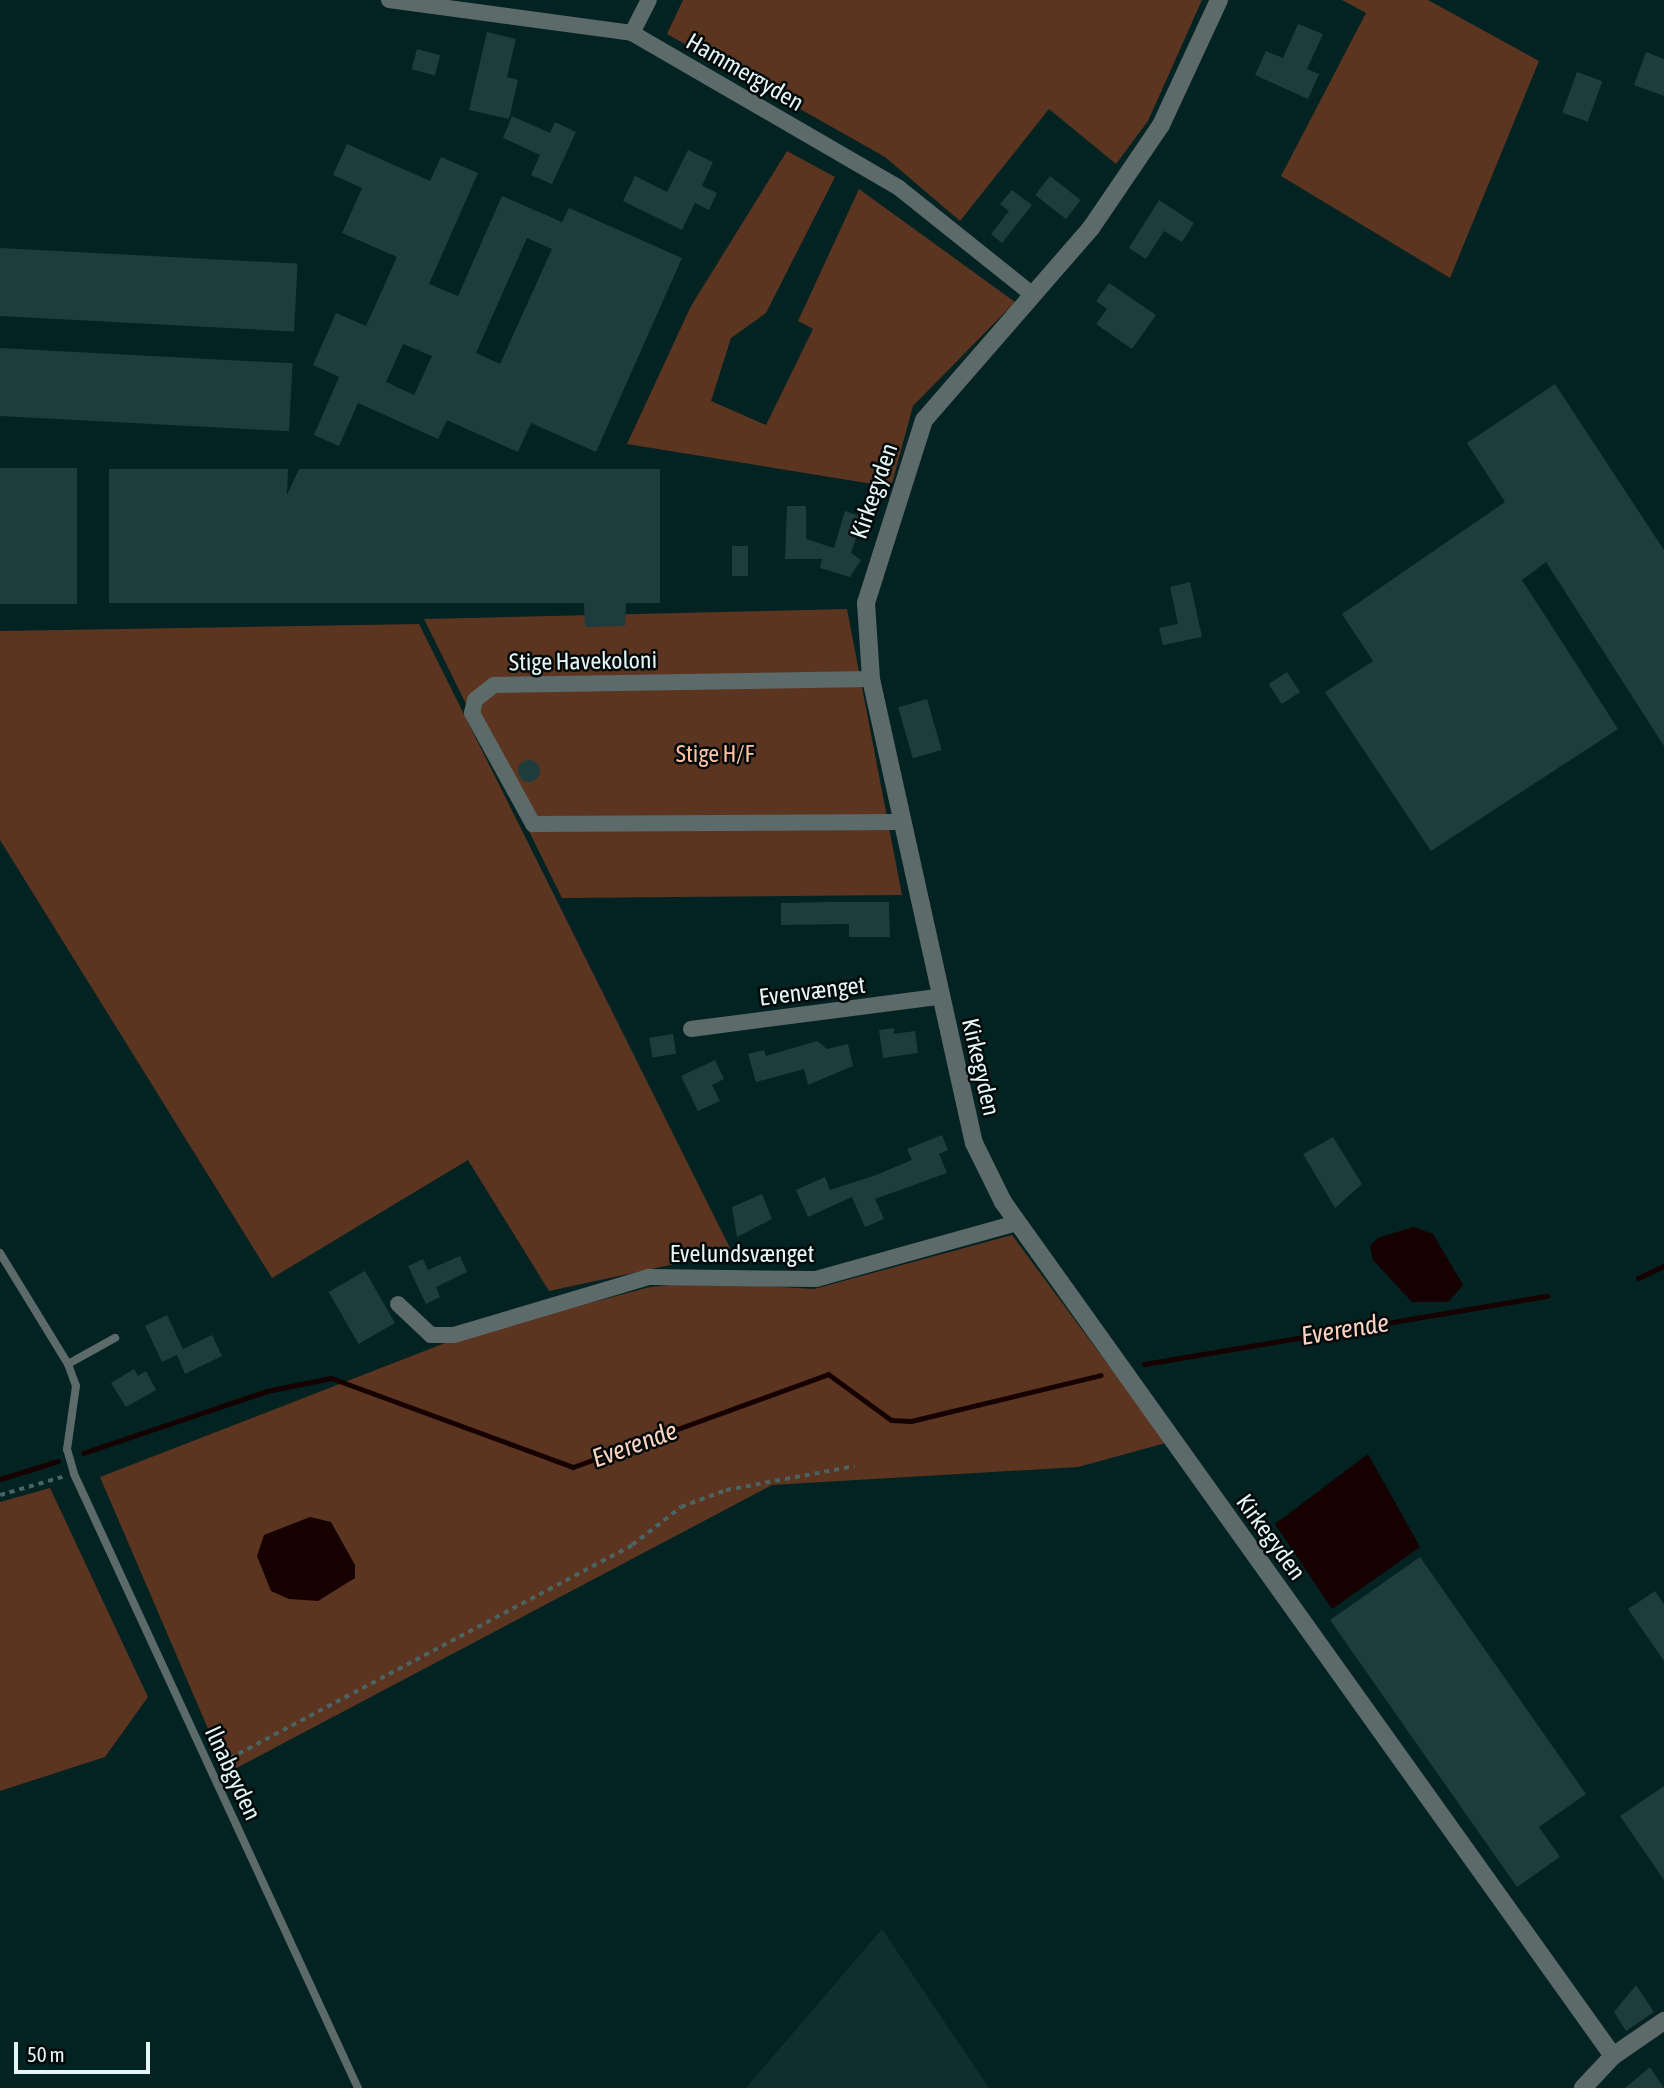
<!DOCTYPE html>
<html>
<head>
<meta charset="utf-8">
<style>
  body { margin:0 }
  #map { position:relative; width:1664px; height:2088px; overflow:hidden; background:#032222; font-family:"Asap Condensed",sans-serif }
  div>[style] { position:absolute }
  .built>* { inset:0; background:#0f2f2f }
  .green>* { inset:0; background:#5c3521 }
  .water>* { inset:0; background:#170000 }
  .stream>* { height:5px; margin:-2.5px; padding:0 2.5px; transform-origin:2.5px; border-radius:2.5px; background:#170000 }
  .building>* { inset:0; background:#1e3c3c; transform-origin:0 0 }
  .round { border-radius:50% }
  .path>* { height:3.5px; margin-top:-1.75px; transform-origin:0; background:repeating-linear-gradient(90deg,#4a6464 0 5px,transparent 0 10px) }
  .service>* { height:8px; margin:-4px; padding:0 4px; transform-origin:4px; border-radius:4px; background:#5d6a6a }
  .minor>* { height:16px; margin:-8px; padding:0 8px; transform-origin:8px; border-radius:8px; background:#5d6a6a }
  .tertiary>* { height:18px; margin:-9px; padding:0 9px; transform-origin:9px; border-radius:9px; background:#5d6a6a }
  span { translate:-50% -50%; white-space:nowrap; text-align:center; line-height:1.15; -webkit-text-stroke:5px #010909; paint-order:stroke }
  .street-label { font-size:24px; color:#e5f6f6 }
  .park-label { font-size:24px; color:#fec1a2 }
  .water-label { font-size:26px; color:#fdd3bf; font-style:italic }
  .scale { position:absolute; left:14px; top:2042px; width:136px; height:32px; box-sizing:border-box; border:4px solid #e5f6f6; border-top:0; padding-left:9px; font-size:21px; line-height:24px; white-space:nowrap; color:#e5f6f6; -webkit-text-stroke:5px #010909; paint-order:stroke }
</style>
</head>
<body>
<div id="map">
  <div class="built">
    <i style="clip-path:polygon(882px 1929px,989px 2088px,746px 2088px)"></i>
  </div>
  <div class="green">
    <i style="clip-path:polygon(683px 0,1202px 0,1148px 121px,1116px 164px,1049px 109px,960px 221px,885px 157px,667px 34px)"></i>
    <i style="clip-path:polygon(1342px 0,1428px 0,1539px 61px,1450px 278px,1281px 176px,1366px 13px)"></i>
    <i style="clip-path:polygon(787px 151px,835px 177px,766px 313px,731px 338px,711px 401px,766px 425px,813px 329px,798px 321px,859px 189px,1015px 302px,913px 406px,891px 487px,627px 444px,691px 306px)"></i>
    <i style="clip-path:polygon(847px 609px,902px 895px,562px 898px,424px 619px)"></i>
    <i style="clip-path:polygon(419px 624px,738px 1264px,698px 1259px,549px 1291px,468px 1160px,272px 1278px,0 840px,0 631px)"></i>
    <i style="clip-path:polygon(1012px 1235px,1166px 1443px,1078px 1467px,772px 1485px,227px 1773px,100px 1477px,445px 1343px,567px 1309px,650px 1287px,704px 1282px,814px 1289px)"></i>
    <i style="clip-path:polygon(50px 1488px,148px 1697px,105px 1757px,0 1791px,0 1502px)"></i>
  </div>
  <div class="water">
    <i style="clip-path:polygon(1413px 1227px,1433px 1234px,1463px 1285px,1448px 1302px,1412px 1302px,1373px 1260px,1370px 1246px,1378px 1238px)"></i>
    <i style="clip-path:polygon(1368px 1454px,1420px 1547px,1332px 1609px,1275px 1524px)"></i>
    <i style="clip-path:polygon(310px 1517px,331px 1522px,355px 1565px,355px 1578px,318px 1601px,289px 1599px,271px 1591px,257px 1556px,264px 1535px)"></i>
  </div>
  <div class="stream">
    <i style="left:1638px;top:1278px;width:29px;rotate:-25deg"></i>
    <i style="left:1144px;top:1364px;width:409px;rotate:-9.6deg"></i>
    <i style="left:83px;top:1453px;width:194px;rotate:-18.6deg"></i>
    <i style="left:267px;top:1391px;width:65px;rotate:-11.5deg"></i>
    <i style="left:331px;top:1378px;width:258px;rotate:20.2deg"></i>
    <i style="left:573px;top:1467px;width:271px;rotate:-20deg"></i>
    <i style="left:828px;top:1374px;width:78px;rotate:36.1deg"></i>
    <i style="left:891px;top:1420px;width:20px;rotate:3deg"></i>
    <i style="left:911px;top:1421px;width:195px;rotate:-13.6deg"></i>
    <i style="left:0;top:1479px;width:61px;rotate:-17.2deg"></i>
  </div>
  <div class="building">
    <i style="clip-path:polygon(1298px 24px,1323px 34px,1307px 69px,1319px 74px,1308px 99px,1255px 75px,1266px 51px,1283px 58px)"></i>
    <i style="clip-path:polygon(487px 32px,516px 39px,507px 77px,518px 80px,509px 119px,469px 110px)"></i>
    <i style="left:417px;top:49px;width:24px;height:21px;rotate:15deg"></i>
    <i style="clip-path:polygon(1646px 52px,1664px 59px,1664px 96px,1634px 85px)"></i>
    <i style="left:1577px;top:72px;width:27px;height:43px;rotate:20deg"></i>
    <i style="clip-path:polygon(512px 116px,550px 133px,555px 122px,576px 132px,552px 184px,531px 175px,540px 155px,503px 138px)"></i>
    <i style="clip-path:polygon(evenodd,347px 144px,430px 181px,441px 157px,478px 173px,429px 284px,458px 296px,502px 196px,562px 222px,569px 208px,682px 258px,596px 452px,531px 423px,518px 452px,447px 420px,438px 439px,358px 403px,339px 446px,314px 435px,339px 377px,313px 365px,336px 313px,366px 326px,397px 257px,342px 233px,362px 188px,333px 175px,347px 144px,527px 238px,552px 249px,500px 364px,476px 353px,527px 238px,347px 144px,403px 344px,432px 356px,414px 395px,386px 382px,403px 344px)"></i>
    <i style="clip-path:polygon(688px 150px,713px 162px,702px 186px,717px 193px,709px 210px,695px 203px,682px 230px,623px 201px,635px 176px,667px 192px)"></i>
    <i style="left:1050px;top:176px;width:39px;height:24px;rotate:38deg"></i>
    <i style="clip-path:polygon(1012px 190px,1032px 205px,1002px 243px,991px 234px,1009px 211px,1000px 204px)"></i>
    <i style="clip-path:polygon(1159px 200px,1194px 223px,1182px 242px,1164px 231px,1146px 259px,1129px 248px)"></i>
    <i style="left:0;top:248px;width:298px;height:68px;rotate:3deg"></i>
    <i style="clip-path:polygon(1109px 283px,1156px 315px,1132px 349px,1096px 324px,1107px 309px,1096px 301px)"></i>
    <i style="left:0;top:348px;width:293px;height:68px;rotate:3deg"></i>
    <i style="clip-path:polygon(1555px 384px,1664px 550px,1664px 746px,1546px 562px,1522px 580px,1618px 729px,1431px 851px,1325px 692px,1373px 661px,1342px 614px,1505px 502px,1467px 443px)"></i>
    <i style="left:0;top:468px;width:77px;height:136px"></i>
    <i style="clip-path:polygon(109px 469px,288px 469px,287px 495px,299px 469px,660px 469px,660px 603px,626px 603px,625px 626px,585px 627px,584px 603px,109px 603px)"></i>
    <i style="clip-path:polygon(787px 506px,806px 506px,806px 539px,834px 548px,845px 511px,863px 517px,851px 553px,861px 560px,850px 577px,820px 568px,822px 559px,785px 559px)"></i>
    <i style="left:732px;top:546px;width:16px;height:30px"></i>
    <i style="clip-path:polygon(1190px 582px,1202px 637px,1163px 645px,1159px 628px,1178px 624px,1170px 587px)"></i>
    <i style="left:1287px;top:672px;width:24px;height:22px;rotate:57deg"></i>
    <i style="left:927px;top:699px;width:53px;height:30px;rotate:74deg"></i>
    <i class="round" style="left:518px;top:760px;width:22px;height:22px"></i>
    <i style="clip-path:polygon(829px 902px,889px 902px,890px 937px,849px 937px,849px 924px,781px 925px,781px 903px)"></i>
    <i style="clip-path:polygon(894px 1028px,894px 1034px,915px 1031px,918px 1053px,883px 1058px,879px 1030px)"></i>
    <i style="left:673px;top:1034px;width:20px;height:24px;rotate:81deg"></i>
    <i style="clip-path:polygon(817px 1041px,827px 1049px,848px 1044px,853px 1066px,808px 1085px,804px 1069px,756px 1082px,748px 1054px,764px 1050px,766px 1056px)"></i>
    <i style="clip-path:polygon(715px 1060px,724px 1079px,712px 1085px,720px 1101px,698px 1111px,681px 1076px)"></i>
    <i style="clip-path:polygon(942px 1135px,948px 1150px,939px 1154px,947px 1173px,875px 1199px,884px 1219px,865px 1227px,852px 1197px,808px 1217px,796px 1190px,825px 1177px,830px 1190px,876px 1175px,912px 1160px,907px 1149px)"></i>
    <i style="clip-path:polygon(1333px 1137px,1362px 1184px,1335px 1208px,1303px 1154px)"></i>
    <i style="clip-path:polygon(762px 1194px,772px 1219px,737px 1237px,732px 1207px)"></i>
    <i style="clip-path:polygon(460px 1256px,467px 1272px,436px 1287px,440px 1297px,426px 1304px,408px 1266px,423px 1259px,428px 1270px)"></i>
    <i style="left:365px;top:1271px;width:60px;height:42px;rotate:60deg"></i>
    <i style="clip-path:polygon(167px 1315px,183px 1349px,212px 1335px,222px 1356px,185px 1374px,177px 1355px,162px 1362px,145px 1326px)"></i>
    <i style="clip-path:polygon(134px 1369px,138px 1376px,146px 1371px,156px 1390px,126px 1407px,111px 1383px)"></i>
    <i style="clip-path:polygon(1420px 1557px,1586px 1794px,1539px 1827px,1560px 1857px,1517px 1887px,1330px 1620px)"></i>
    <i style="clip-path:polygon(1655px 1591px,1664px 1604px,1664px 1661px,1628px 1609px)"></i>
    <i style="clip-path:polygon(1664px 1786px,1664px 1880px,1620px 1816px)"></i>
    <i style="clip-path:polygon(1636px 1985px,1654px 2012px,1626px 2031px,1614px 2012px)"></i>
    <i style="clip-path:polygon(1650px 2067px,1664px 2088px,1625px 2088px)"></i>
  </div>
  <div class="path">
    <i style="left:0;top:1495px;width:65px;rotate:-16.2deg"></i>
    <i style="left:221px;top:1763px;width:465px;rotate:-27.9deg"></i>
    <i style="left:632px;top:1545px;width:62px;rotate:-37.8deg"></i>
    <i style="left:681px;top:1507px;width:48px;rotate:-20.7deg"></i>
    <i style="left:726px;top:1490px;width:131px;rotate:-10.5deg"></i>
  </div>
  <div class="service">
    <i style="left:0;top:1253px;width:130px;rotate:58.5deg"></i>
    <i style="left:68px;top:1364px;width:23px;rotate:70deg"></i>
    <i style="left:76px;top:1386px;width:64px;rotate:98.1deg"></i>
    <i style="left:67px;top:1449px;width:26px;rotate:74deg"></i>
    <i style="left:74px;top:1474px;width:676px;rotate:65.18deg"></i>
    <i style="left:68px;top:1364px;width:54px;rotate:-29deg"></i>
  </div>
  <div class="minor">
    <i style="left:389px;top:0;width:245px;rotate:7.7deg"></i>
    <i style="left:632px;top:33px;width:309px;rotate:30.1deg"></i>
    <i style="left:899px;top:188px;width:171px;rotate:38.6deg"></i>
    <i style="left:632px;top:33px;width:37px;rotate:-63deg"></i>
    <i style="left:871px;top:679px;width:377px;rotate:179.1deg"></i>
    <i style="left:494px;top:685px;width:24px;rotate:142deg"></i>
    <i style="left:475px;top:700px;width:13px;rotate:103deg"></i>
    <i style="left:472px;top:713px;width:127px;rotate:61.2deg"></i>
    <i style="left:533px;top:824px;width:369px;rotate:-0.3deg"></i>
    <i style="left:691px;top:1029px;width:250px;rotate:-7.4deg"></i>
    <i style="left:398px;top:1304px;width:45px;rotate:43.2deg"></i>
    <i style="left:431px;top:1335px;width:23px"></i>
    <i style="left:454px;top:1335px;width:203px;rotate:-16.6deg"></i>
    <i style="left:649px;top:1277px;width:167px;rotate:0.7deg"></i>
    <i style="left:816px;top:1279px;width:208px;rotate:-15.6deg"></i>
  </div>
  <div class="tertiary">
    <i style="left:1219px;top:0;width:138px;rotate:114.9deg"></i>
    <i style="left:1161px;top:125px;width:125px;rotate:124.2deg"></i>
    <i style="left:1091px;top:228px;width:254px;rotate:131deg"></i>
    <i style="left:924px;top:420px;width:192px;rotate:107.6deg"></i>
    <i style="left:866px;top:603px;width:76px;rotate:86.2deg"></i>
    <i style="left:871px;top:679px;width:475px;rotate:77.5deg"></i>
    <i style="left:974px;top:1143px;width:66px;rotate:63.8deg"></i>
    <i style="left:1003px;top:1202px;width:1049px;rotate:54.46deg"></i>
    <i style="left:1583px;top:2088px;width:44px;rotate:-46.8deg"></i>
    <i style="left:1613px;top:2056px;width:62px;rotate:-34.5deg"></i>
  </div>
  <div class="street-label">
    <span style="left:745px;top:72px;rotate:30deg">Hammergyden</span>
    <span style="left:874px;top:491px;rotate:-71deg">Kirkegyden</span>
    <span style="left:583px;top:661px;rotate:-1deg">Stige Havekoloni</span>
    <span style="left:812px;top:991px;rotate:-7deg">Evenvænget</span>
    <span style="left:981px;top:1067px;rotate:77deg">Kirkegyden</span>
    <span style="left:742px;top:1254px">Evelundsvænget</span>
    <span style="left:1271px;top:1537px;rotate:54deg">Kirkegyden</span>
    <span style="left:233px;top:1773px;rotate:65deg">Ilnabgyden</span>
  </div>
  <div class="park-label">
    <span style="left:715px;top:754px">Stige H/F</span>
  </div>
  <div class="water-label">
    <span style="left:1345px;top:1330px;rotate:-9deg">Everende</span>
    <span style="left:635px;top:1445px;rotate:-20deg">Everende</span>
  </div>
  <div class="scale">50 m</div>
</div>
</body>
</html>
